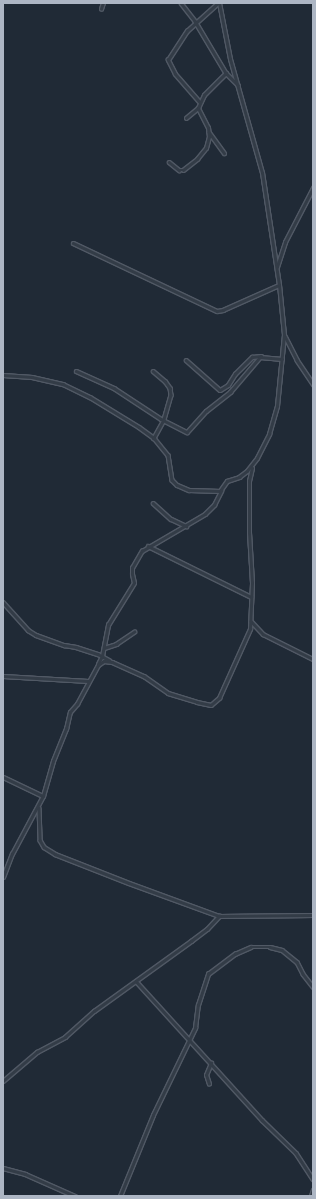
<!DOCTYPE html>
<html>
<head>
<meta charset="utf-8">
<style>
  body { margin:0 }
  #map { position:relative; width:316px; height:1199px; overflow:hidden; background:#202a36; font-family:"Fira Sans",sans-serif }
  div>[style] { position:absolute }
  .roads { filter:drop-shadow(1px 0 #515965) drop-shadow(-1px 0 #515965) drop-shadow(0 1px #515965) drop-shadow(0 -1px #515965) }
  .minor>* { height:2.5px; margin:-1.25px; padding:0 1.25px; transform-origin:1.25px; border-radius:1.25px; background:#333c47 }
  span { translate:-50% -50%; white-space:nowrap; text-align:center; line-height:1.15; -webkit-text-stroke:3px #19212b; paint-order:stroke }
  .frame { position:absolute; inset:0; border:4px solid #adb6c4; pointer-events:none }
</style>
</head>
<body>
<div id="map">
  <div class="roads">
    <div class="minor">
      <i style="left:181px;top:3px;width:23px;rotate:52deg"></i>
      <i style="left:195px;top:21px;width:61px;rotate:59.2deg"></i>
      <i style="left:226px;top:73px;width:17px;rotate:45deg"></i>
      <i style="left:101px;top:9px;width:6px;rotate:-72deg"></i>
      <i style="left:200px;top:103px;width:38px;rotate:-131deg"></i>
      <i style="left:175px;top:74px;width:16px;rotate:-117deg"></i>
      <i style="left:168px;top:60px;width:35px;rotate:-57deg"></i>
      <i style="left:187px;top:31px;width:42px;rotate:-42.1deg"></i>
      <i style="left:186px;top:118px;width:16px;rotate:-40deg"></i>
      <i style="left:209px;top:132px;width:26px;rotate:54deg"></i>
      <i style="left:169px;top:162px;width:13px;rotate:39deg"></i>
      <i style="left:179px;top:170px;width:4px"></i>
      <i style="left:183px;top:170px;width:18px;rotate:-38deg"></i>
      <i style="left:197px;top:159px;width:14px;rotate:-51deg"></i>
      <i style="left:206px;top:148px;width:11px;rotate:-75deg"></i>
      <i style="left:209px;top:137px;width:9px;rotate:-96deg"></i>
      <i style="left:208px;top:128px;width:22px;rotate:-117deg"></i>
      <i style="left:198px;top:108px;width:14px;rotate:-65deg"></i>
      <i style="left:204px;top:95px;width:31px;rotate:-45deg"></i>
      <i style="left:73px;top:243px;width:159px;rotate:25.3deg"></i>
      <i style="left:217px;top:311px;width:6px;rotate:-9deg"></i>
      <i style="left:223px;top:310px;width:61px;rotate:-24.1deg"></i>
      <i style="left:277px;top:267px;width:26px;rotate:-72deg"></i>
      <i style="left:285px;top:242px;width:61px;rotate:-62.6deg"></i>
      <i style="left:285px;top:336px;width:27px;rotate:63deg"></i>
      <i style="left:297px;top:360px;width:29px;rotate:56deg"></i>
      <i style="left:186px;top:360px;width:45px;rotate:41.4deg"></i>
      <i style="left:220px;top:390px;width:9px;rotate:-32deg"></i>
      <i style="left:228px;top:385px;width:13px;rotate:-58deg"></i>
      <i style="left:235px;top:374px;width:24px;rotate:-45deg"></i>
      <i style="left:252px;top:357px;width:9px;rotate:-6deg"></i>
      <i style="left:76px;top:371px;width:42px;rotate:24.1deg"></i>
      <i style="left:114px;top:388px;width:56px;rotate:33.4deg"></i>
      <i style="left:161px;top:419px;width:29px;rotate:27deg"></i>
      <i style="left:187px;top:432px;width:28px;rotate:-48deg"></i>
      <i style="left:206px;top:411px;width:31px;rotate:-38deg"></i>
      <i style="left:230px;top:392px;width:46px;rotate:-49.4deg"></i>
      <i style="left:260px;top:357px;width:22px;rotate:5deg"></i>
      <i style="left:153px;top:371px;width:16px;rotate:40deg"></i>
      <i style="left:165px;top:381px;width:9px;rotate:54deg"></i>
      <i style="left:170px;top:388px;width:7px;rotate:82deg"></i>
      <i style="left:171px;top:395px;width:26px;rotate:106deg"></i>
      <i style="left:164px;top:420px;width:21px;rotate:119deg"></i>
      <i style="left:3px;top:375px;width:29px;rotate:4deg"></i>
      <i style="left:32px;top:377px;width:32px;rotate:13deg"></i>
      <i style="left:63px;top:384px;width:30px;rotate:26deg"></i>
      <i style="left:90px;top:397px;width:57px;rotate:31.5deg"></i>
      <i style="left:139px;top:427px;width:19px;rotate:36deg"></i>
      <i style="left:154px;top:438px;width:22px;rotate:51deg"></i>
      <i style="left:168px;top:455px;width:25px;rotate:81deg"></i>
      <i style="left:172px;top:480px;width:7px;rotate:45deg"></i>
      <i style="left:177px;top:485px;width:13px;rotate:23deg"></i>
      <i style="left:189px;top:490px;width:31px;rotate:2deg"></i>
      <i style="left:220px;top:491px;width:12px;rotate:-55deg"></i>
      <i style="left:227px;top:481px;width:13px;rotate:-18deg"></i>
      <i style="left:239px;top:477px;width:10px;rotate:-37deg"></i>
      <i style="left:247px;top:471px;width:16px;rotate:-52deg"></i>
      <i style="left:257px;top:458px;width:27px;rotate:-63deg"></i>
      <i style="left:269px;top:434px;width:29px;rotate:-74deg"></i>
      <i style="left:277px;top:406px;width:71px;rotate:-84.4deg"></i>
      <i style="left:284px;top:335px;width:50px;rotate:-95.7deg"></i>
      <i style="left:279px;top:285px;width:113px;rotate:-98.6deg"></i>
      <i style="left:262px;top:173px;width:118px;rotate:-105.7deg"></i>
      <i style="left:230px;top:59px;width:57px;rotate:-101.1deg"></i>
      <i style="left:153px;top:503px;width:24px;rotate:42deg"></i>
      <i style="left:171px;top:519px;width:17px;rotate:25deg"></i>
      <i style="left:148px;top:546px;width:115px;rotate:26.3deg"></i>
      <i style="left:3px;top:602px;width:38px;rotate:48deg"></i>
      <i style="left:28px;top:630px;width:9px;rotate:32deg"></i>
      <i style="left:36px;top:635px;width:30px;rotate:20deg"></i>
      <i style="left:64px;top:645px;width:12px;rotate:9deg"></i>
      <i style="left:76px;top:647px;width:23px;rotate:18deg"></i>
      <i style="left:98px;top:654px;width:13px;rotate:29deg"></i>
      <i style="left:251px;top:621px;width:18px;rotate:47deg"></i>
      <i style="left:263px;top:634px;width:56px;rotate:26.6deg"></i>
      <i style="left:104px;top:648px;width:13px;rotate:-18deg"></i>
      <i style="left:116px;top:644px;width:22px;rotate:-34deg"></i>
      <i style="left:98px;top:664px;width:9px;rotate:-63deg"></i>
      <i style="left:102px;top:656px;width:32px;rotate:-79deg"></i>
      <i style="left:108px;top:625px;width:49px;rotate:-58.2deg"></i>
      <i style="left:134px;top:583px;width:9px;rotate:-103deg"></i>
      <i style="left:132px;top:574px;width:6px;rotate:-90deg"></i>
      <i style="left:132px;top:568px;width:20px;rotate:-60deg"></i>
      <i style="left:142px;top:551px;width:73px;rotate:-30.4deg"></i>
      <i style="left:205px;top:514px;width:13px;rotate:-45deg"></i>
      <i style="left:214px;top:505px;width:16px;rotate:-63deg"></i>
      <i style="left:3px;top:676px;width:85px;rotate:3.4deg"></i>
      <i style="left:3px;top:777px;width:44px;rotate:25.4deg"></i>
      <i style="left:39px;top:808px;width:32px;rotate:88deg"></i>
      <i style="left:40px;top:840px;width:8px;rotate:60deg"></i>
      <i style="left:44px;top:847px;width:13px;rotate:32deg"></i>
      <i style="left:55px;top:854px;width:79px;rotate:21.4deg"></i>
      <i style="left:129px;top:883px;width:96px;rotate:20.1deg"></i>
      <i style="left:219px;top:916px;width:94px;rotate:-0.6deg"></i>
      <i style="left:3px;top:877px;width:25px;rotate:-69deg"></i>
      <i style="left:12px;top:854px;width:66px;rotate:-61.9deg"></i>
      <i style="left:43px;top:796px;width:36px;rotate:-74deg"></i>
      <i style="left:53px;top:761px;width:35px;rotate:-68deg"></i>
      <i style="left:66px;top:729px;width:17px;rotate:-77deg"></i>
      <i style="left:70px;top:712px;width:11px;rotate:-49deg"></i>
      <i style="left:77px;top:704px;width:44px;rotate:-61.7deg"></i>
      <i style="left:98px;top:665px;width:7px;rotate:-34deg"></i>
      <i style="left:104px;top:661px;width:8px;rotate:7deg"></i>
      <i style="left:112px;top:662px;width:35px;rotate:24deg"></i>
      <i style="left:144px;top:676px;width:29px;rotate:35deg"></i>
      <i style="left:168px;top:693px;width:30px;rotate:17deg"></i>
      <i style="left:197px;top:702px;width:14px;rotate:12deg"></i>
      <i style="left:211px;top:705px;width:11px;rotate:-41deg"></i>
      <i style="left:219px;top:698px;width:76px;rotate:-65.8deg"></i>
      <i style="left:250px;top:629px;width:46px;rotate:-87.5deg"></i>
      <i style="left:252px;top:583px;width:50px;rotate:-93.4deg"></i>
      <i style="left:249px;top:533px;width:52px;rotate:-90deg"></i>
      <i style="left:249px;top:481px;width:13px;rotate:-77deg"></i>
      <i style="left:136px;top:981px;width:188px;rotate:47.8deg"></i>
      <i style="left:262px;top:1120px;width:47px;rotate:44.1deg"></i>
      <i style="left:296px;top:1153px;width:31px;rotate:57deg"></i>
      <i style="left:3px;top:1081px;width:45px;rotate:-40.5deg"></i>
      <i style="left:37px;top:1052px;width:32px;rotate:-28deg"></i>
      <i style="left:65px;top:1037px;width:39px;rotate:-42deg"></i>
      <i style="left:94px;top:1011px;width:120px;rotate:-35.8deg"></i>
      <i style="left:191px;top:941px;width:20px;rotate:-37deg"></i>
      <i style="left:207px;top:929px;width:18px;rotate:-47deg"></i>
      <i style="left:209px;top:1084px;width:9px;rotate:-108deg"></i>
      <i style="left:206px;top:1075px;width:13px;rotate:-67deg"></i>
      <i style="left:3px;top:1168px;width:23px;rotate:15deg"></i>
      <i style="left:25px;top:1174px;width:55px;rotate:23.7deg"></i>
      <i style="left:120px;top:1196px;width:87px;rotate:-67.8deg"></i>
      <i style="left:153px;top:1115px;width:97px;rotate:-64.2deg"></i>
      <i style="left:195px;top:1028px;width:23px;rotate:-83deg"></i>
      <i style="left:198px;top:1005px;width:33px;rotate:-72deg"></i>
      <i style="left:208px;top:974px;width:34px;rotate:-37deg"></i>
      <i style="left:235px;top:954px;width:17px;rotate:-24deg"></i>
      <i style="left:251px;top:947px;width:19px"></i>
      <i style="left:270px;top:947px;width:12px;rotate:14deg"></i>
      <i style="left:282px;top:950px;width:19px;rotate:39deg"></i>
      <i style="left:297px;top:962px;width:13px;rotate:63deg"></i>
      <i style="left:303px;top:974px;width:16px;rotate:52deg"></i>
      <i style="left:311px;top:1196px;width:6px;rotate:-72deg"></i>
    </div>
  </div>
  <div class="frame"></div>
</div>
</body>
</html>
